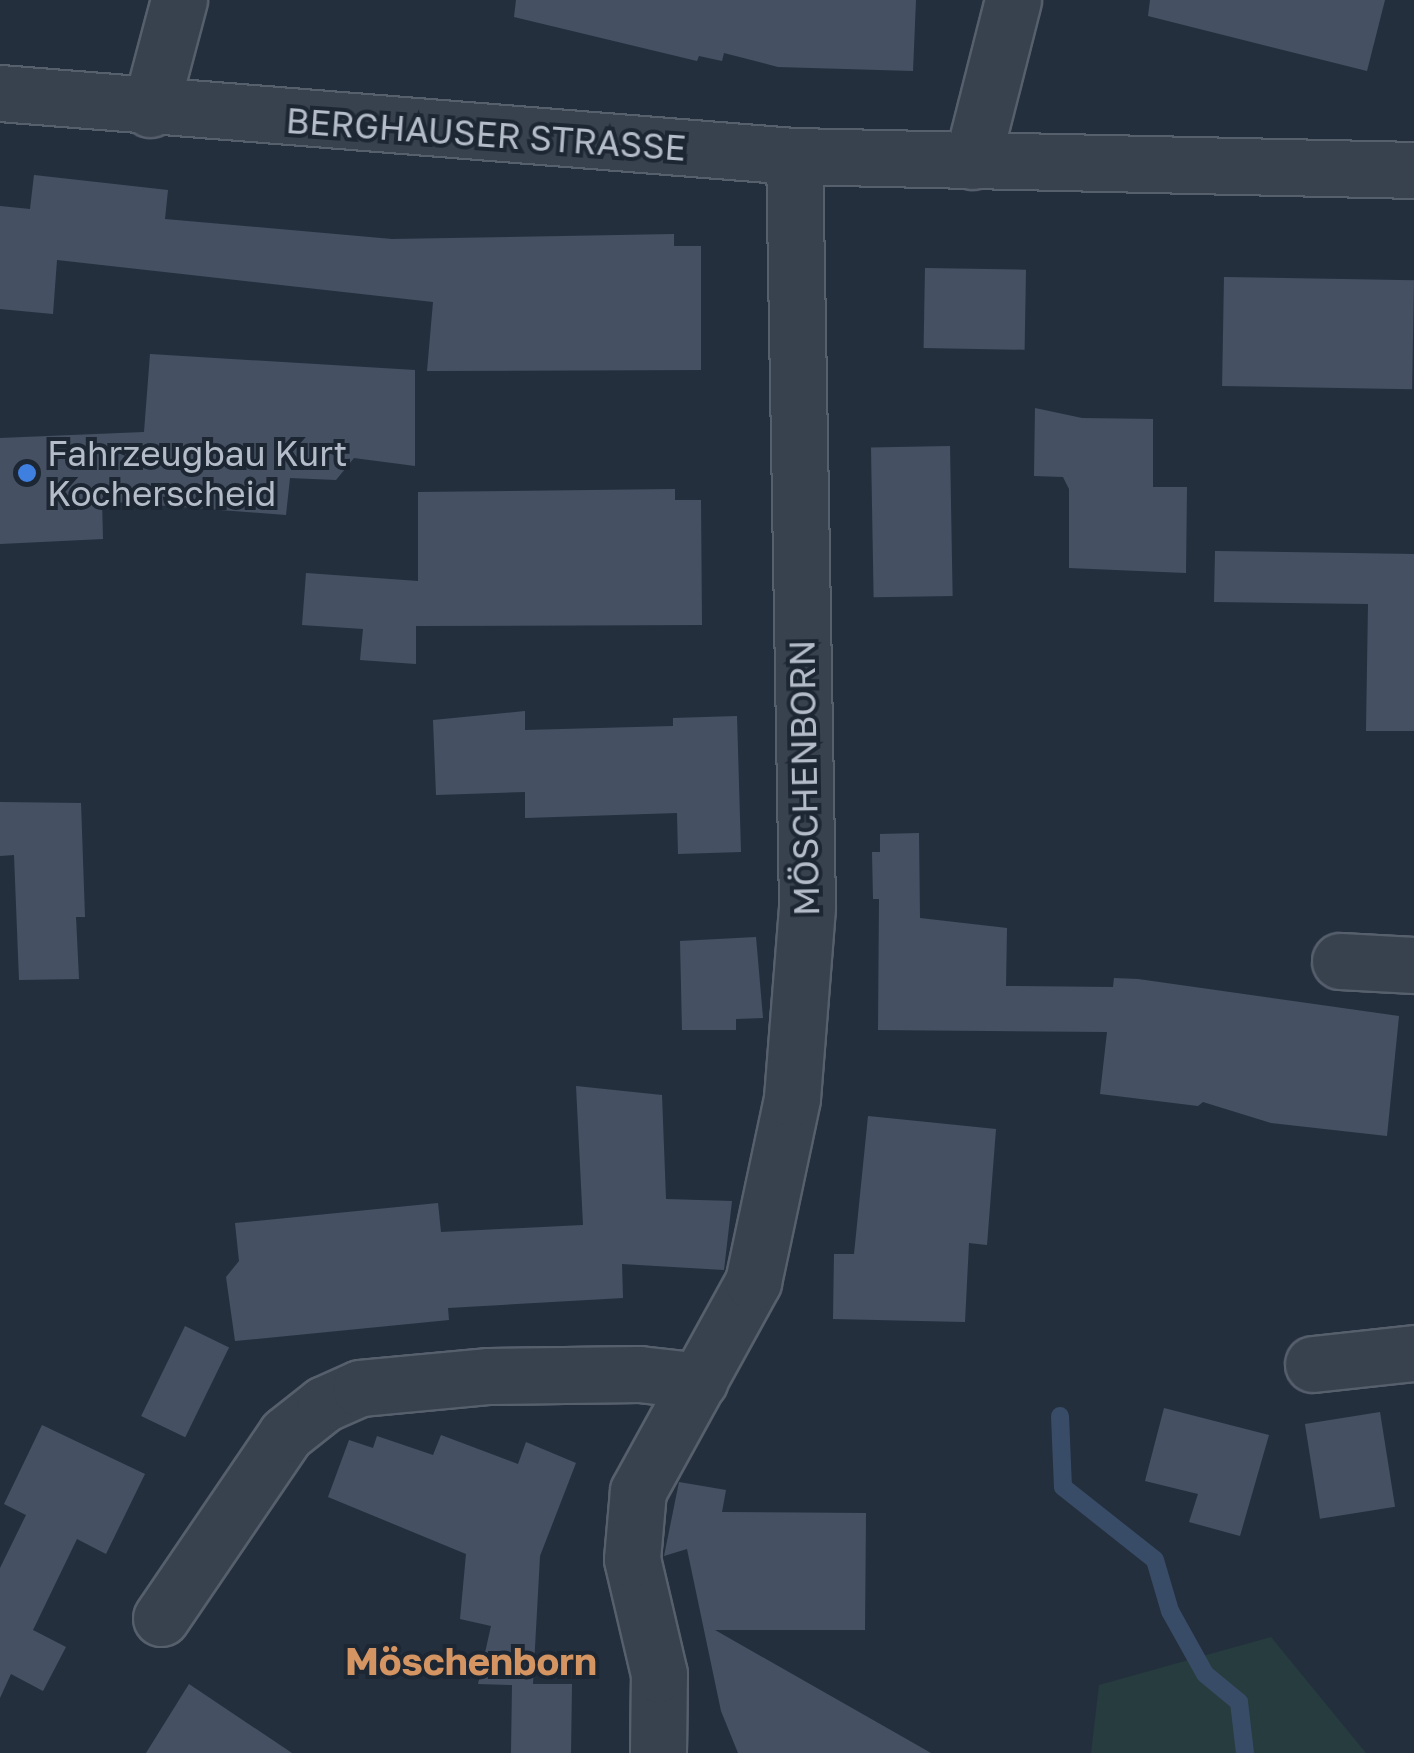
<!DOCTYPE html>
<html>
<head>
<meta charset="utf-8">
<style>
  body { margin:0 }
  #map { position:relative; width:1414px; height:1753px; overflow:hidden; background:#242f3e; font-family:"Golos Text",sans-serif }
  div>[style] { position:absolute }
  .green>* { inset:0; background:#263c3f }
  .stream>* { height:18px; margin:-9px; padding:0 9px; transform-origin:9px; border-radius:9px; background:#394c67 }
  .building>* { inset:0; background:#455162; transform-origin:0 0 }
  .roads { filter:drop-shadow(2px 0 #565f6c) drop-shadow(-2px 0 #565f6c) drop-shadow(0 2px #565f6c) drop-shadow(0 -2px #565f6c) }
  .minor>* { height:55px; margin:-27.5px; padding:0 27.5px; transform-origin:27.5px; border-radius:27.5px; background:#38414e }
  .dots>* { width:28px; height:28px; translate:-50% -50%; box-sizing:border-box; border:5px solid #1d2633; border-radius:50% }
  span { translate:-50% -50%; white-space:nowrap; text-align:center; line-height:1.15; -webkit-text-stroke:8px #1d2633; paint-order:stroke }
  .street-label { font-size:35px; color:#b4bcc9 }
  .poi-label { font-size:35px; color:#b4bcc9 }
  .left { translate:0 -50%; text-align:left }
  .neighbourhood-label { font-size:38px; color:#d59563; font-weight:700 }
</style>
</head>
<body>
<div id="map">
  <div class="green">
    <i style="clip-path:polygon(1271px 1637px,1366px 1753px,1091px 1753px,1099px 1685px)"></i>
  </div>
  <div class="stream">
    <i style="left:1060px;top:1416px;width:71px;rotate:87.6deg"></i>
    <i style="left:1063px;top:1487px;width:117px;rotate:38.4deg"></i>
    <i style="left:1155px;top:1560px;width:53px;rotate:73.6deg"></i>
    <i style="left:1170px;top:1611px;width:72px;rotate:60.9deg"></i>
    <i style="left:1205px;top:1674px;width:44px;rotate:39.5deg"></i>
    <i style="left:1239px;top:1702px;width:51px;rotate:83.3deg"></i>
  </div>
  <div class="building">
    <i style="clip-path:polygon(516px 0,916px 0,913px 71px,778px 67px,724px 53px,722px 61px,699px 56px,697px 61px,514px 17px)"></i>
    <i style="clip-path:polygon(1150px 0,1385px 0,1367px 71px,1148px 16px)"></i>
    <i style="clip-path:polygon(34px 175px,168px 190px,165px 219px,392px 239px,674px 234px,674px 246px,701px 246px,701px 370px,427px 371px,433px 302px,57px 260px,53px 314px,0 309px,0 206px,30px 209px)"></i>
    <i style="left:925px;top:268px;width:101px;height:80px;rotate:1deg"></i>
    <i style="left:1224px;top:277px;width:190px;height:109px;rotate:1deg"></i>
    <i style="clip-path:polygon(150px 354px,415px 370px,415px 466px,354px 458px,336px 480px,290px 478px,286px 515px,102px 501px,103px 539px,0 544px,0 438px,144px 432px)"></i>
    <i style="clip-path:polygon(1035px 408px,1082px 418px,1153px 419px,1153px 487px,1187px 487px,1186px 573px,1069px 568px,1069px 489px,1063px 477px,1034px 476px)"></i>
    <i style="left:950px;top:446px;width:150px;height:79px;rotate:89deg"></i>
    <i style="clip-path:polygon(675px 489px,675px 500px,701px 500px,702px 625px,416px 626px,416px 664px,360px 660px,363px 629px,302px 625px,306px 573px,418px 581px,418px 492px)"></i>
    <i style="clip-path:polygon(1215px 551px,1414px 554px,1414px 731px,1366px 731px,1368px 604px,1214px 602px)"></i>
    <i style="clip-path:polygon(525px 711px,525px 730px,673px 726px,673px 718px,737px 716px,741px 852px,678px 854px,677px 813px,525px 818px,525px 792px,436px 795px,433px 720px)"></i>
    <i style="clip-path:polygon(0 802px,81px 803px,85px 917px,76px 917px,79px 979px,19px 980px,14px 855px,0 856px)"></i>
    <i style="clip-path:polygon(919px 833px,920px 918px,1007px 928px,1006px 986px,1113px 987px,1114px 978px,1138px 979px,1399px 1016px,1387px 1136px,1271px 1123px,1203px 1102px,1198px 1106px,1100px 1094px,1107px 1032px,878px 1030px,879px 899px,873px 899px,872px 852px,880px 852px,880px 834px)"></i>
    <i style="clip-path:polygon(756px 937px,763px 1018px,736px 1019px,736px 1030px,682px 1030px,680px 941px)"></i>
    <i style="clip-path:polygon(576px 1086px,662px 1095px,666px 1199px,732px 1201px,724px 1270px,622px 1264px,623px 1298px,448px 1308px,449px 1320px,235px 1341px,226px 1277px,239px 1261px,235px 1223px,438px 1203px,441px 1232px,583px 1225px)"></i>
    <i style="clip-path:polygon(868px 1116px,996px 1129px,987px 1245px,969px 1243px,965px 1322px,833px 1319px,834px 1254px,854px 1254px)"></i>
    <i style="left:185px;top:1326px;width:49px;height:100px;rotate:26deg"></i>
    <i style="clip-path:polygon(1164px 1408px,1269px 1435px,1240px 1536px,1189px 1522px,1198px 1494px,1145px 1481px)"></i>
    <i style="left:1380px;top:1412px;width:96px;height:76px;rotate:81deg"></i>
    <i style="clip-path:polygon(42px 1425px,145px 1474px,106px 1554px,77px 1539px,33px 1630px,66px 1647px,43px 1691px,11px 1674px,0 1698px,0 1568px,26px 1515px,4px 1504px)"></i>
    <i style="clip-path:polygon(441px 1435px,518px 1464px,526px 1442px,576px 1463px,540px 1556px,533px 1684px,572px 1684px,571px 1753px,511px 1753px,512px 1685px,478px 1684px,491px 1626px,460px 1619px,466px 1554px,328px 1497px,349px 1440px,373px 1448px,377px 1436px,433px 1455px)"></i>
    <i style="clip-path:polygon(679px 1482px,726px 1490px,722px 1512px,866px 1513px,865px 1630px,715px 1630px,931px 1753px,738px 1753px,721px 1711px,687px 1549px,664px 1556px)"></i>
    <i style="clip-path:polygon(189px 1684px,292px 1753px,146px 1753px)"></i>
  </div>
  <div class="roads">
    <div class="minor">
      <i style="left:0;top:93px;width:796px;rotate:4.54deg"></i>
      <i style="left:794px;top:156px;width:620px;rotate:1.29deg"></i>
      <i style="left:150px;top:109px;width:113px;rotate:-75.1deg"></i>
      <i style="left:972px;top:161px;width:166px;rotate:-75.7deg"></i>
      <i style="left:1340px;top:961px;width:74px;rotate:3.1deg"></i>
      <i style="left:1313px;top:1364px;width:102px;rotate:-6.2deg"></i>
      <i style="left:161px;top:1618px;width:222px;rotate:-55.8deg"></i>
      <i style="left:286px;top:1434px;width:48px;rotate:-38.3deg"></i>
      <i style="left:324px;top:1404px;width:39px;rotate:-24deg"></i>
      <i style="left:360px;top:1388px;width:130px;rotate:-5.3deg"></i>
      <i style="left:489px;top:1376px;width:150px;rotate:-0.8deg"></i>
      <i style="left:639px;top:1374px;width:61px;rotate:6.5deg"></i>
      <i style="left:658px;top:1753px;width:79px;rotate:-89.3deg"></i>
      <i style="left:659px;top:1674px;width:118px;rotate:-103.2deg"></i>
      <i style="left:632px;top:1559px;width:68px;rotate:-85deg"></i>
      <i style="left:638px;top:1491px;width:239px;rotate:-61.2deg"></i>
      <i style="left:753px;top:1282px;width:188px;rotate:-78deg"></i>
      <i style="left:792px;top:1098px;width:193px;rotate:-85.5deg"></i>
      <i style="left:807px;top:906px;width:750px;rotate:-90.99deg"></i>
    </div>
  </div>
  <div class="dots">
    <i style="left:27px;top:473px;background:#3f7fe0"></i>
  </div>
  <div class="street-label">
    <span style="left:486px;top:134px;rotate:4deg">BERGHAUSER STRASSE</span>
    <span style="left:804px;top:778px;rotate:-91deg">MÖSCHENBORN</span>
  </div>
  <div class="poi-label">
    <span class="left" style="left:47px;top:473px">Fahrzeugbau Kurt<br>Kocherscheid</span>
  </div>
  <div class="neighbourhood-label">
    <span style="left:471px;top:1661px">Möschenborn</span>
  </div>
</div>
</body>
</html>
